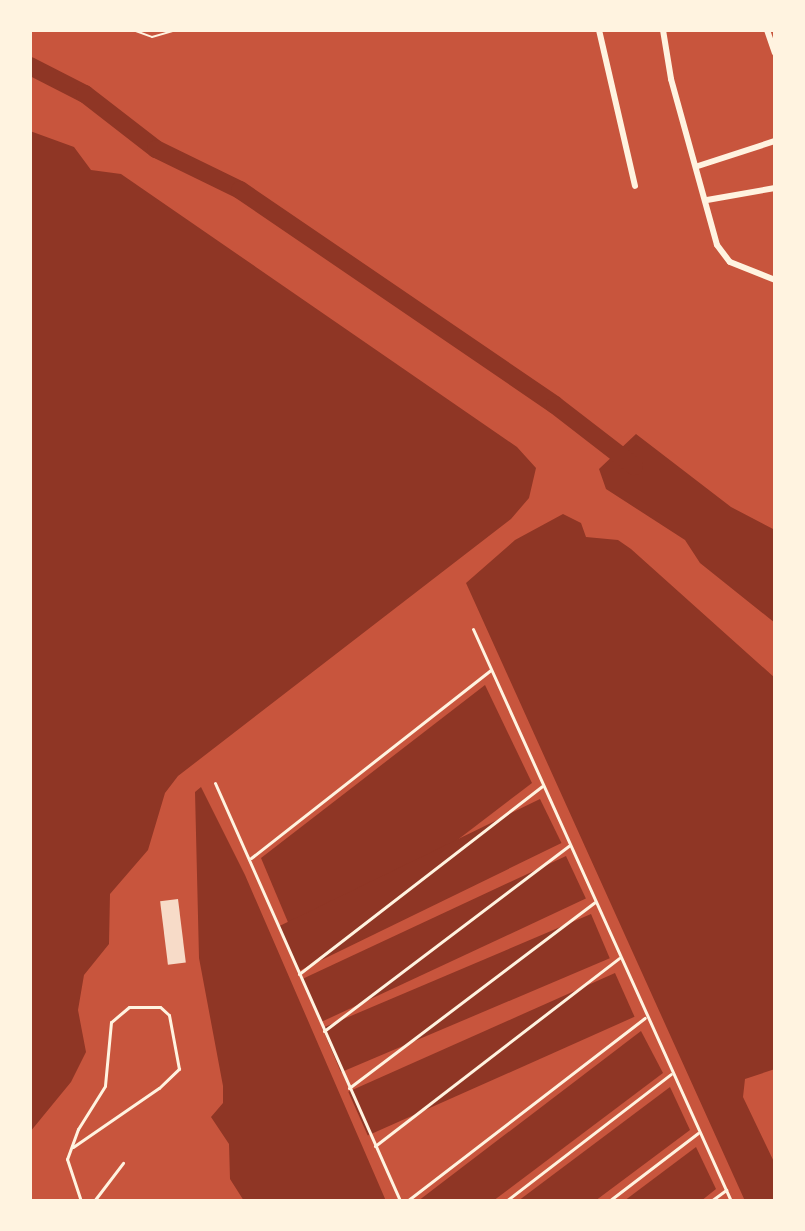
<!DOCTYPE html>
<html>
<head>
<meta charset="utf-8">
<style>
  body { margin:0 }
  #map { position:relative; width:805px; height:1231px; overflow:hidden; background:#c8553d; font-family:Manrope,sans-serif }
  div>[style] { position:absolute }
  .water>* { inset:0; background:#8f3625; transform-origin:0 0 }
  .river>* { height:18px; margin:-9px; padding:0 9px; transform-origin:9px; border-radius:9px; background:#8f3625 }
  .building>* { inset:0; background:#f7dbc8; transform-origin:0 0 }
  .path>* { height:2px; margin:-1px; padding:0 1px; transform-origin:1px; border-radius:1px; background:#fff3e0 }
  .service>* { height:3px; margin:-1.5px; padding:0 1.5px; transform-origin:1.5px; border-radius:1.5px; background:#fff3e0 }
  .minor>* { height:6px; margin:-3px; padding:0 3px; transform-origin:3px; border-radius:3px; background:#fff3e0 }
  span { translate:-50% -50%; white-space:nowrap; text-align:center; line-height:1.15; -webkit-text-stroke:6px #fff3e0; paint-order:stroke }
  .frame { position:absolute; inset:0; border:32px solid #fff3e0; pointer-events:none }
</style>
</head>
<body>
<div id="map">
  <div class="water">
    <i style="clip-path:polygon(30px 131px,74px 147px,91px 170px,121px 174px,517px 447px,536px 468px,529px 498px,511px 519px,178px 776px,165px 793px,148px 850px,110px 894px,109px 944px,84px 975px,78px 1010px,86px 1052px,71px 1082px,30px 1132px)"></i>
    <i style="clip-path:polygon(636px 434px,731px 507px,775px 530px,775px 623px,700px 563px,685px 540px,606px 489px,599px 469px)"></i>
    <i style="clip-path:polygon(563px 514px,581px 523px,586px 537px,618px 540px,631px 549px,775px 678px,775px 1069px,745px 1079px,743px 1097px,775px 1164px,775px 1201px,745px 1201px,466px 583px,515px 540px)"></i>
    <i style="clip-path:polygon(485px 685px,532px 783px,303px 958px,261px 858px)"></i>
    <i style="clip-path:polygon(201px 787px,245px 875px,386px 1201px,244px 1201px,230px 1179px,229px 1144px,211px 1117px,223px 1103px,223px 1086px,199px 958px,195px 792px)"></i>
    <i style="left:540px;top:799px;width:49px;height:291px;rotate:64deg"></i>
    <i style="left:566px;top:856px;width:47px;height:291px;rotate:65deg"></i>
    <i style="left:591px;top:914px;width:48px;height:292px;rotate:67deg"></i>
    <i style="left:615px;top:973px;width:48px;height:292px;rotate:66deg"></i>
    <i style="clip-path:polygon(641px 1031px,663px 1073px,493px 1201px,418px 1201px)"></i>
    <i style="clip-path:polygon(670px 1087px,690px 1130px,595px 1201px,518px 1201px)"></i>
    <i style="clip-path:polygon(696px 1147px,716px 1189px,701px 1201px,624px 1201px)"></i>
  </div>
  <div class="river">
    <i style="left:30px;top:66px;width:62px;rotate:27deg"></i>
    <i style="left:85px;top:94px;width:90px;rotate:37.8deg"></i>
    <i style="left:156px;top:149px;width:93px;rotate:26deg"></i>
    <i style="left:240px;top:190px;width:381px;rotate:34.3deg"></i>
    <i style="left:555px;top:405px;width:100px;rotate:37.7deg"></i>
  </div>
  <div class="building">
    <i style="left:178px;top:899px;width:64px;height:18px;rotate:83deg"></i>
  </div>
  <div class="path">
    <i style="left:133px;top:30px;width:20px;rotate:20deg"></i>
    <i style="left:152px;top:37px;width:25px;rotate:-16deg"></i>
  </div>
  <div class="service">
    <i style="left:473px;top:629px;width:627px;rotate:65.72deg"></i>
    <i style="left:215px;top:783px;width:457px;rotate:66.1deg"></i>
    <i style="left:251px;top:858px;width:305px;rotate:-38.1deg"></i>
    <i style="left:299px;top:974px;width:307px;rotate:-37.7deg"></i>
    <i style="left:324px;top:1031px;width:307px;rotate:-37.1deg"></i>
    <i style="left:349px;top:1088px;width:308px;rotate:-37.1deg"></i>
    <i style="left:375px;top:1146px;width:308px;rotate:-37.6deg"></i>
    <i style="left:73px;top:1147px;width:104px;rotate:-34.5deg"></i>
    <i style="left:159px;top:1088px;width:28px;rotate:-44deg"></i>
    <i style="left:179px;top:1069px;width:55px;rotate:-100.5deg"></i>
    <i style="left:169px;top:1015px;width:12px;rotate:-138deg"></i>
    <i style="left:160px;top:1007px;width:31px;rotate:180deg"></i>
    <i style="left:129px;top:1007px;width:23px;rotate:140deg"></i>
    <i style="left:111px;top:1022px;width:64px;rotate:95.4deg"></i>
    <i style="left:105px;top:1086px;width:51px;rotate:122.1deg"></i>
    <i style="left:78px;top:1129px;width:32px;rotate:110deg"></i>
    <i style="left:67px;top:1159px;width:44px;rotate:71.6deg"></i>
    <i style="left:190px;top:1200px;width:1px;rotate:45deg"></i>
    <i style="left:94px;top:1201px;width:48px;rotate:-52.7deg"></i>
    <i style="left:407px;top:1201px;width:300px;rotate:-37.6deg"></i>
    <i style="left:506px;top:1201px;width:208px;rotate:-37.6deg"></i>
    <i style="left:609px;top:1201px;width:112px;rotate:-37.4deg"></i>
    <i style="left:711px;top:1201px;width:19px;rotate:-36deg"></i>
  </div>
  <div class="minor">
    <i style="left:599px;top:30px;width:160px;rotate:77deg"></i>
    <i style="left:663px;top:30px;width:50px;rotate:80.7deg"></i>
    <i style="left:671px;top:79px;width:172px;rotate:74.5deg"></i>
    <i style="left:717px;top:245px;width:21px;rotate:53deg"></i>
    <i style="left:730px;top:262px;width:48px;rotate:21.8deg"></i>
    <i style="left:767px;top:30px;width:24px;rotate:71deg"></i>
    <i style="left:698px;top:166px;width:81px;rotate:-18deg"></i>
    <i style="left:707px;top:200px;width:69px;rotate:-10deg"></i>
  </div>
  <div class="frame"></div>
</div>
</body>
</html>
